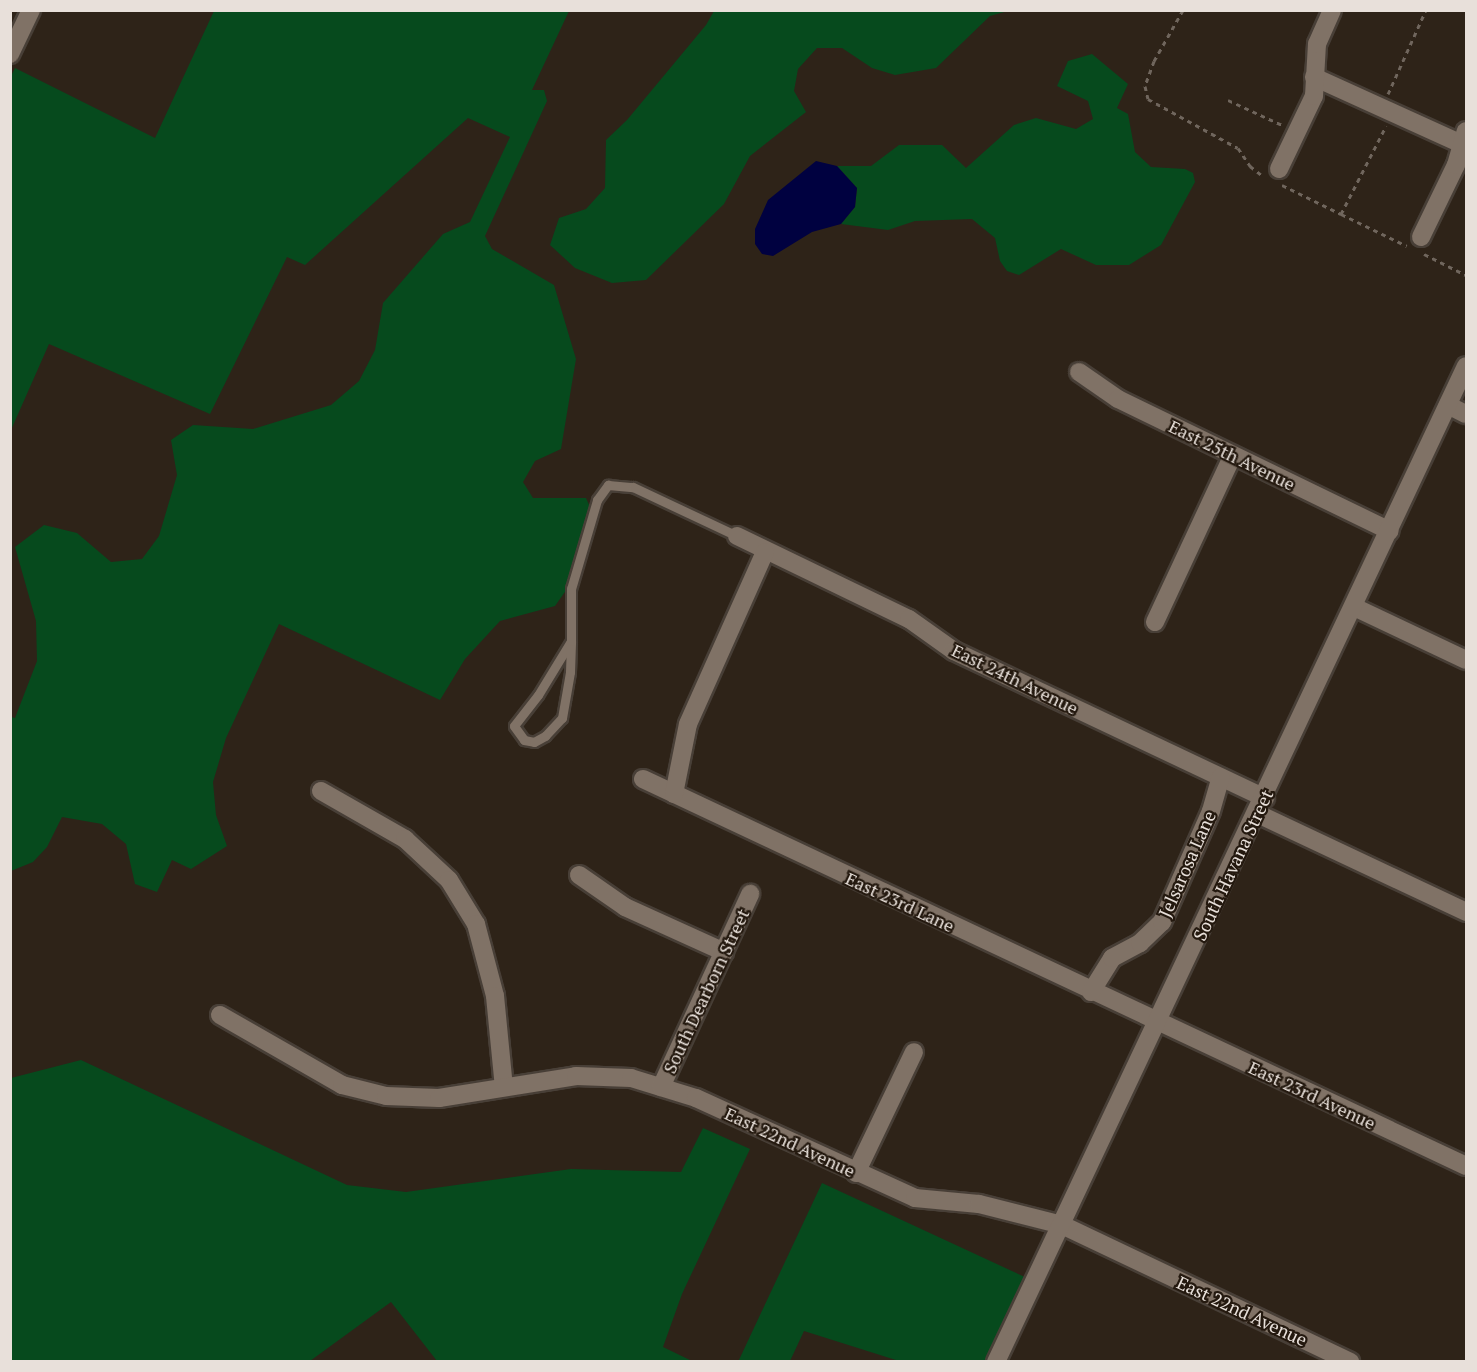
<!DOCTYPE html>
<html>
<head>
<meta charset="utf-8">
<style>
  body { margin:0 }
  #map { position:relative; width:1477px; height:1372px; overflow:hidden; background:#2e2318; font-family:"PT Serif",serif }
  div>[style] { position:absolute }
  .green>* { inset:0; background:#064a1d }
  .water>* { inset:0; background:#000140 }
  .path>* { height:3px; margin-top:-1.5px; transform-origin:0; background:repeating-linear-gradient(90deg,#70665d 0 4.5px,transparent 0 9px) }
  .roads { filter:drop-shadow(2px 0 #483f37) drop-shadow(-2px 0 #483f37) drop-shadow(0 2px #483f37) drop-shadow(0 -2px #483f37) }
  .lane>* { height:9px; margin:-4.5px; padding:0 4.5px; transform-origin:4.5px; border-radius:4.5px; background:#807266 }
  .street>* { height:18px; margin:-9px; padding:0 9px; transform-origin:9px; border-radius:9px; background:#807266 }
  span { translate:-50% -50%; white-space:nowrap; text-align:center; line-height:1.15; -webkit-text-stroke:4.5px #24190f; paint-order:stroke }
  .street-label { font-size:18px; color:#e8e0da }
  .frame { position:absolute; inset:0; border:12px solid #e8e0da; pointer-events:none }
</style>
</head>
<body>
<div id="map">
  <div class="green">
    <i style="clip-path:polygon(214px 11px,569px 11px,532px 90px,544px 90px,547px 101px,485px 236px,492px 249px,554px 285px,576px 359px,561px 449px,535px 461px,523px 482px,533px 498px,586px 498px,590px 507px,567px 589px,555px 606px,500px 621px,465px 659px,440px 700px,279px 624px,226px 738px,213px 782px,216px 815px,227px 846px,191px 869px,172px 860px,157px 892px,135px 884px,126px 844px,102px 824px,62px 817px,47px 847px,33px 862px,11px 871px,11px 717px,15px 718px,37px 661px,36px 621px,15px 547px,44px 525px,77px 533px,111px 562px,142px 559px,159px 536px,177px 475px,171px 440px,193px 425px,253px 429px,331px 405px,359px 381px,375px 350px,383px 303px,443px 234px,470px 222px,510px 137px,468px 118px,305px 265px,287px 257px,210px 414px,49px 344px,11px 430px,10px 78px,15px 68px,155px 138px)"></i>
    <i style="clip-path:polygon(714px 11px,714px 10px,1008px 11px,990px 16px,936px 68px,895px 75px,872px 68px,842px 48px,817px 48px,798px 69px,794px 91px,806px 112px,750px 156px,724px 204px,646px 280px,612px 283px,575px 268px,550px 245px,559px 218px,586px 209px,605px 188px,606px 140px,627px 120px,706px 25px)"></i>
    <i style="clip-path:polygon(1092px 54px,1128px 84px,1117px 108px,1128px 114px,1135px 152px,1151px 167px,1185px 169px,1193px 173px,1195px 182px,1161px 245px,1129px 265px,1096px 265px,1061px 249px,1019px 275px,1007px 271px,1000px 261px,995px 238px,972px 219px,915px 221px,888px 230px,841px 224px,855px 207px,857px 188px,837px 166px,871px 166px,899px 145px,942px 145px,966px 168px,1014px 125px,1036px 118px,1076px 129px,1093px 119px,1088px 101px,1057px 86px,1068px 61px)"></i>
    <i style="clip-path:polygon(81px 1060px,347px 1185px,406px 1192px,571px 1169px,681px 1172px,703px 1128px,750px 1149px,682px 1294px,663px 1347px,692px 1361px,437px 1361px,391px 1302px,310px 1361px,11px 1361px,11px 1078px)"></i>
    <i style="clip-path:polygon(822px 1183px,1027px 1278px,988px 1361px,899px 1361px,804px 1331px,790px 1361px,738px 1362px)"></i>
  </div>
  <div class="water">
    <i style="clip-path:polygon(816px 161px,837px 166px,857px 188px,855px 207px,841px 224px,812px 232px,773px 256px,762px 254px,755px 244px,755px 229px,768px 200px)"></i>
  </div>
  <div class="path">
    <i style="left:1183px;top:10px;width:59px;rotate:119.6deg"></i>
    <i style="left:1154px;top:61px;width:27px;rotate:110deg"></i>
    <i style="left:1145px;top:86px;width:13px;rotate:77deg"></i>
    <i style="left:1148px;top:99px;width:102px;rotate:28.6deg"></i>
    <i style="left:1238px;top:148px;width:22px;rotate:56deg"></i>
    <i style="left:1250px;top:166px;width:16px;rotate:38deg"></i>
    <i style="left:1388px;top:94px;width:92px;rotate:-65.7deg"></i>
    <i style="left:1228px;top:100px;width:60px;rotate:24.8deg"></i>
    <i style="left:1282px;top:185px;width:66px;rotate:26.2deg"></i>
    <i style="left:1341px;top:214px;width:99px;rotate:-62.9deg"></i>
    <i style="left:1341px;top:214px;width:73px;rotate:25.9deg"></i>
    <i style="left:1424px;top:254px;width:47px;rotate:26.6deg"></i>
  </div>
  <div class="roads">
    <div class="lane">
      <i style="left:571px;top:641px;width:63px;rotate:121.4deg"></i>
      <i style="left:538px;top:695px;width:39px;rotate:128deg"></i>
      <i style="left:514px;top:726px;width:17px;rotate:54deg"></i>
      <i style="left:524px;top:740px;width:10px;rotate:11deg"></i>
      <i style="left:534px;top:742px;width:13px;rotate:-29deg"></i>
      <i style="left:545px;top:736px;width:25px;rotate:-47deg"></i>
      <i style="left:562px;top:718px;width:47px;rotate:-80.1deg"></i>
      <i style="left:570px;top:672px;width:31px;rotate:-88deg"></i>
      <i style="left:571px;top:641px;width:52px;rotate:-90deg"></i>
      <i style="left:571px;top:589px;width:93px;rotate:-73.7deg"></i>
      <i style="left:597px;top:500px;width:19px;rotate:-54deg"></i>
      <i style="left:608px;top:485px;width:25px;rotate:5deg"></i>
      <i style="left:633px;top:487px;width:115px;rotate:25.2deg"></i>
    </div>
    <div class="street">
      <i style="left:10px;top:54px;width:49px;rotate:-64.5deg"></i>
      <i style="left:1314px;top:77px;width:167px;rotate:24.4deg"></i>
      <i style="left:1279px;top:169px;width:81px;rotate:-64.4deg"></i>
      <i style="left:1314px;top:96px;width:52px;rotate:-86.7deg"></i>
      <i style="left:1317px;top:44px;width:37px;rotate:-66deg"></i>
      <i style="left:1421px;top:237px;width:80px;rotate:-64.1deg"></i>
      <i style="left:1456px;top:165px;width:35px;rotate:-74deg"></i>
      <i style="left:1079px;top:372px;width:47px;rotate:34.7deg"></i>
      <i style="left:1118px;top:399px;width:302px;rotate:25.9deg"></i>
      <i style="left:1448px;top:405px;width:20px;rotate:27deg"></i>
      <i style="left:737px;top:536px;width:191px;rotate:25.8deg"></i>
      <i style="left:909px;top:619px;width:55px;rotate:35.4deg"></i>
      <i style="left:954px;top:651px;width:344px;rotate:25.3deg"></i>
      <i style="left:1354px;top:607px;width:124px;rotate:25.3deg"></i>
      <i style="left:1155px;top:622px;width:184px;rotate:-65deg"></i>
      <i style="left:643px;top:779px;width:909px;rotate:25.18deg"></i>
      <i style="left:321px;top:791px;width:97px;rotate:29.7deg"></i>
      <i style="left:405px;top:839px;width:60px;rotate:43deg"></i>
      <i style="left:449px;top:880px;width:52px;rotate:58.5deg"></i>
      <i style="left:476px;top:924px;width:74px;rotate:75.2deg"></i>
      <i style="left:495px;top:996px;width:91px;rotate:84.4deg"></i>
      <i style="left:674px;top:794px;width:71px;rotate:-78.7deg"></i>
      <i style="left:688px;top:724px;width:188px;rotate:-65.9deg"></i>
      <i style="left:1258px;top:814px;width:230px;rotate:25.2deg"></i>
      <i style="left:579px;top:875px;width:56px;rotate:34.8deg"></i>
      <i style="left:625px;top:907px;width:109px;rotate:24.4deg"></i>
      <i style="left:1091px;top:992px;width:40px;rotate:-58deg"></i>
      <i style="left:1112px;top:958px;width:32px;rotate:-28deg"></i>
      <i style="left:1140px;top:943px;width:30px;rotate:-44deg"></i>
      <i style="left:1162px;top:922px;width:121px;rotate:-66.2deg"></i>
      <i style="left:1211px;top:811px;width:35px;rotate:-74deg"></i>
      <i style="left:220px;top:1015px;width:141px;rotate:29.8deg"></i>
      <i style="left:342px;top:1085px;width:45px;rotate:14deg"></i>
      <i style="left:386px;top:1096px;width:53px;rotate:2.2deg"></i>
      <i style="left:439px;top:1098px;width:139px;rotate:-9.1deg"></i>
      <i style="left:576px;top:1076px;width:55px;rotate:2.1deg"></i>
      <i style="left:631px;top:1078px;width:68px;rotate:17.1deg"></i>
      <i style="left:696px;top:1098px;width:241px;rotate:24.5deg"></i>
      <i style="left:915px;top:1198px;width:64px;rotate:5.4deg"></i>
      <i style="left:979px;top:1204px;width:86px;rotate:14.2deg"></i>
      <i style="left:1062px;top:1225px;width:319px;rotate:25.4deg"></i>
      <i style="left:661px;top:1087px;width:213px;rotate:-65.2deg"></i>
      <i style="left:856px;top:1173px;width:134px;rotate:-64.4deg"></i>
      <i style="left:996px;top:1362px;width:1101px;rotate:-64.74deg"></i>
    </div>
  </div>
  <div class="street-label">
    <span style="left:1232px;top:455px;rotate:26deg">East 25th Avenue</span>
    <span style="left:1015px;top:679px;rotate:26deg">East 24th Avenue</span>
    <span style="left:1187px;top:864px;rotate:-66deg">Jelsarosa Lane</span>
    <span style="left:1233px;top:865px;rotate:-65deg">South Havana Street</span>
    <span style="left:900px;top:902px;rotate:25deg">East 23rd Lane</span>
    <span style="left:706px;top:991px;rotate:-65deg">South Dearborn Street</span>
    <span style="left:1312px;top:1095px;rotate:25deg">East 23rd Avenue</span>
    <span style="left:790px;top:1142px;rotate:25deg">East 22nd Avenue</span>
    <span style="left:1242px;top:1311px;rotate:25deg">East 22nd Avenue</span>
  </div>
  <div class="frame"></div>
</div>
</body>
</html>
